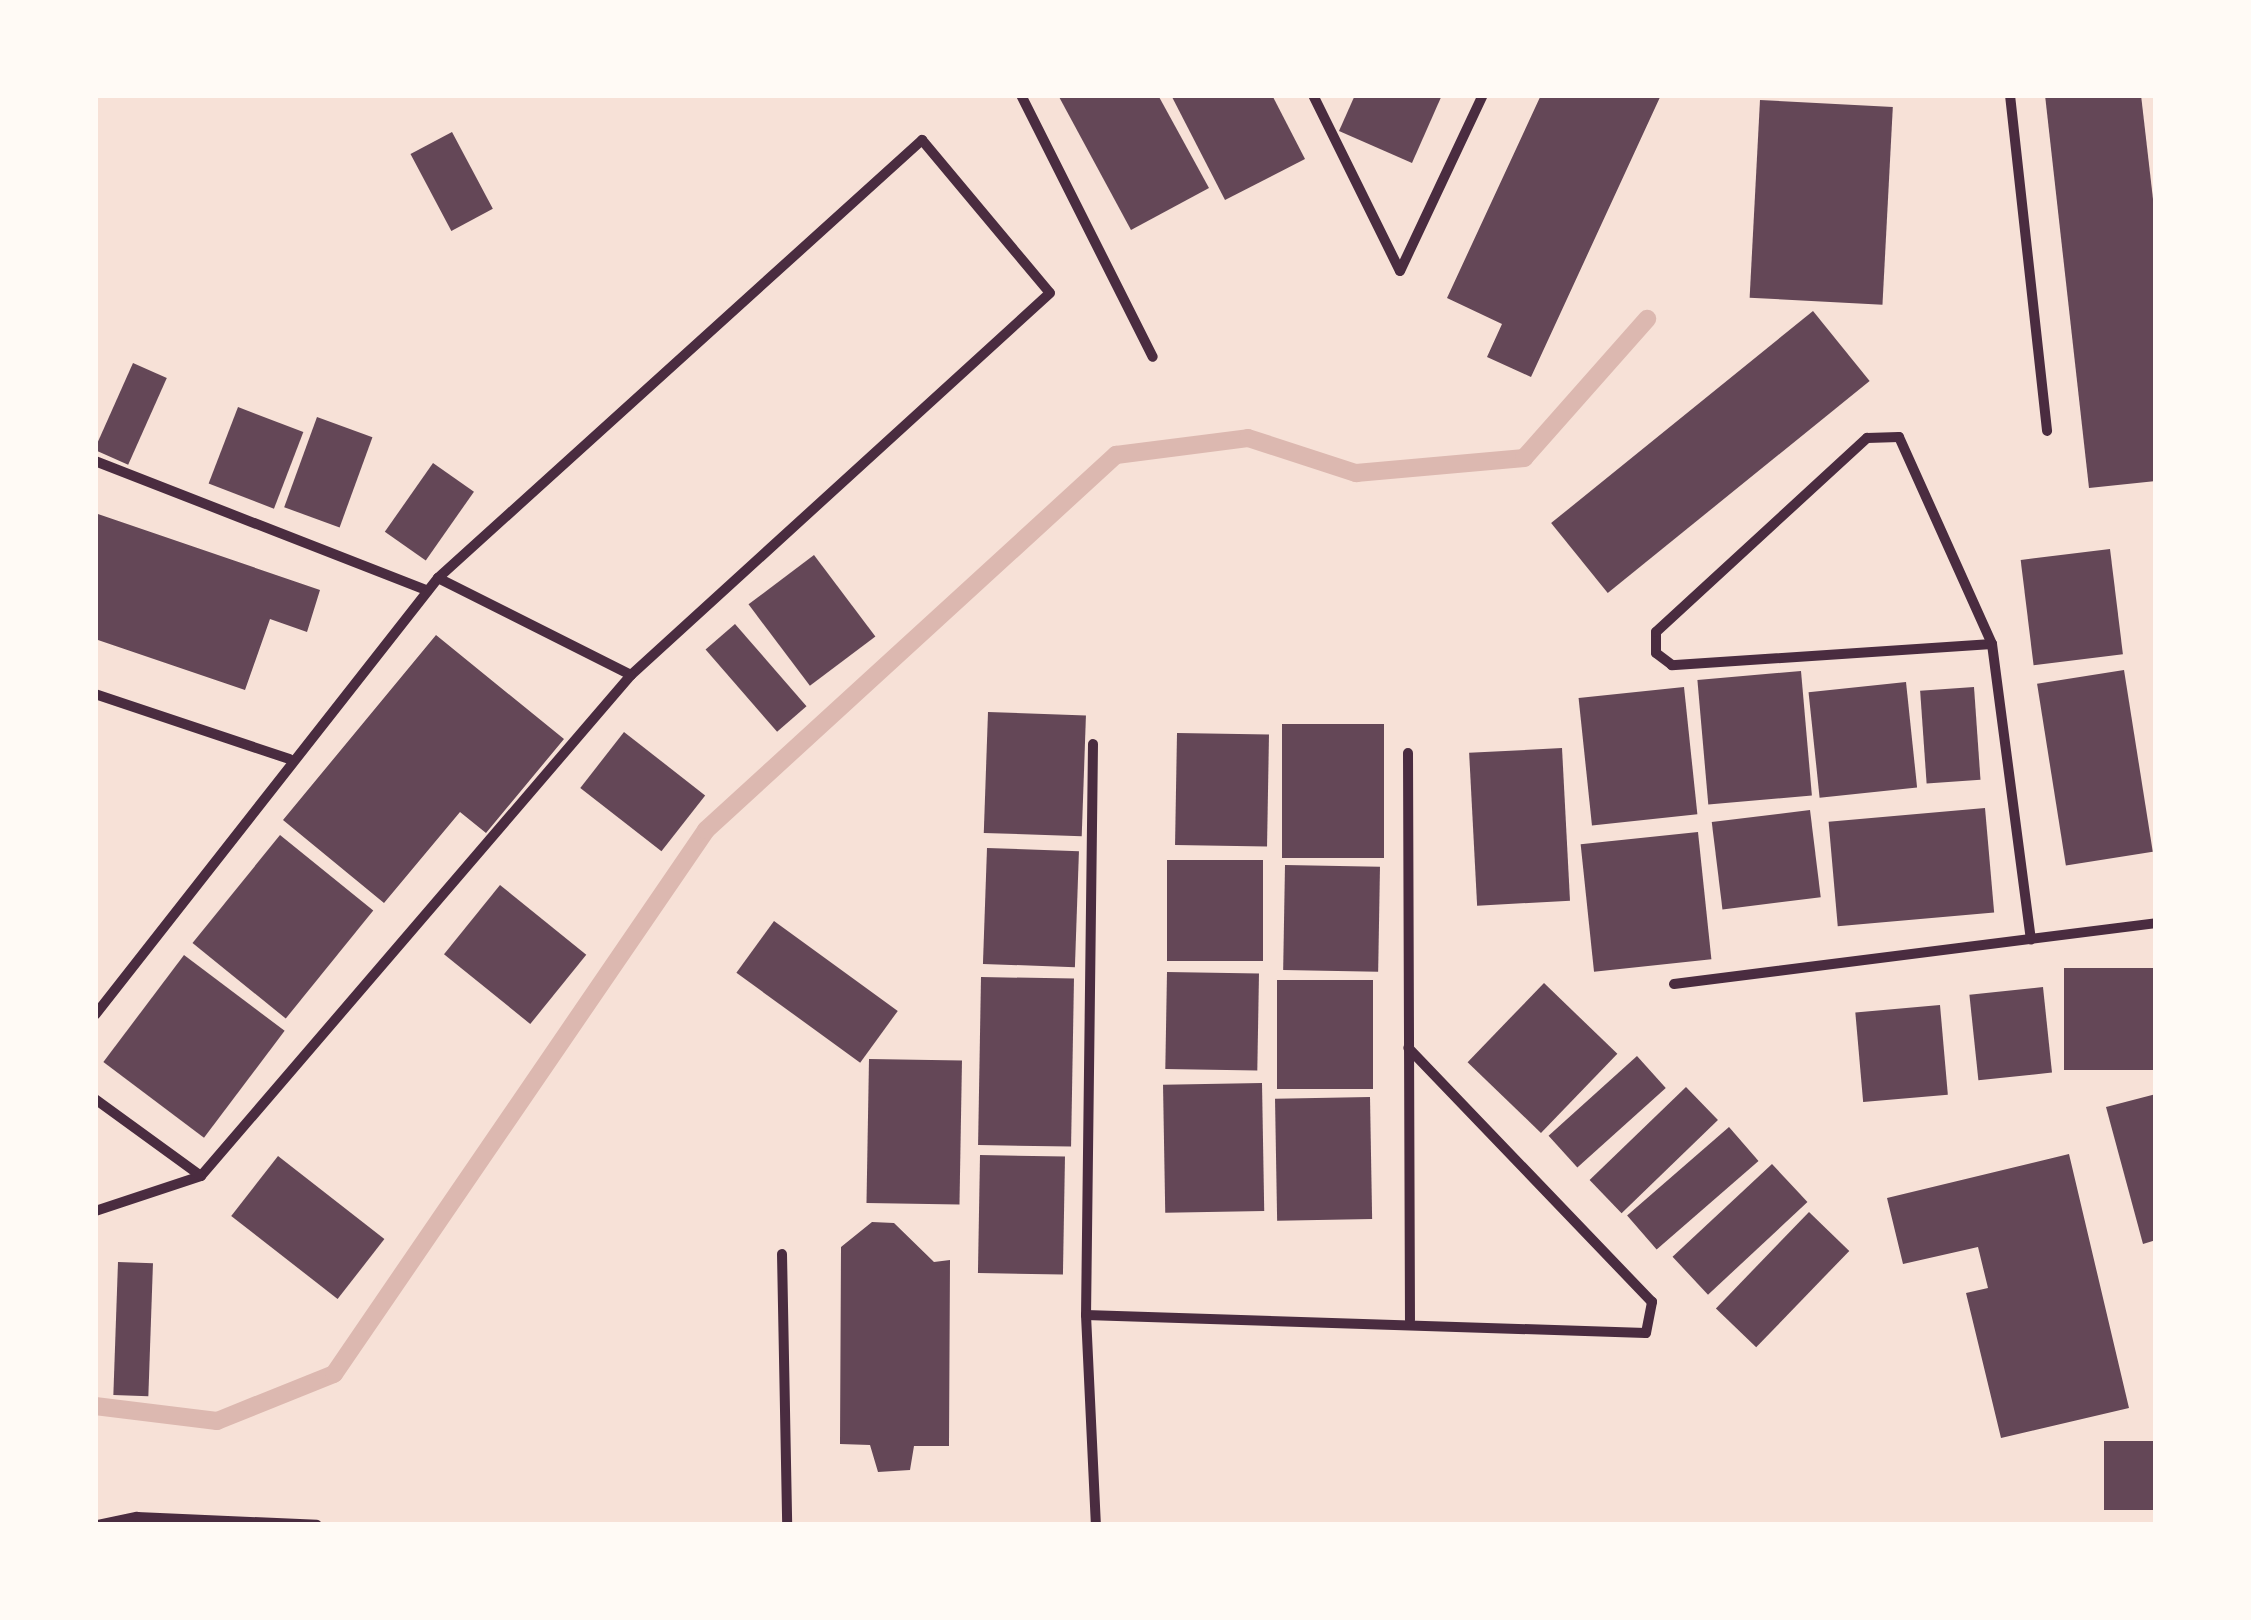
<!DOCTYPE html>
<html>
<head>
<meta charset="utf-8">
<style>
  body { margin:0 }
  #map { position:relative; width:2251px; height:1620px; overflow:hidden; background:#f7e1d7; font-family:"Golos Text",sans-serif }
  div>[style] { position:absolute }
  .stream>* { height:18px; margin:-9px; padding:0 9px; transform-origin:9px; border-radius:9px; background:#dcb8b0 }
  .building>* { inset:0; background:#644757; transform-origin:0 0 }
  .minor>* { height:10px; margin:-5px; padding:0 5px; transform-origin:5px; border-radius:5px; background:#4a2c40 }
  span { translate:-50% -50%; white-space:nowrap; text-align:center; line-height:1.15; -webkit-text-stroke:8px #fffaf5; paint-order:stroke }
  .frame { position:absolute; inset:0; border:98px solid #fffaf5; pointer-events:none }
</style>
</head>
<body>
<div id="map">
  <div class="stream">
    <i style="left:95px;top:1406px;width:123px;rotate:7deg"></i>
    <i style="left:217px;top:1421px;width:126px;rotate:-21.9deg"></i>
    <i style="left:334px;top:1374px;width:659px;rotate:-55.63deg"></i>
    <i style="left:706px;top:830px;width:556px;rotate:-42.45deg"></i>
    <i style="left:1116px;top:455px;width:133px;rotate:-7.3deg"></i>
    <i style="left:1248px;top:438px;width:114px;rotate:18deg"></i>
    <i style="left:1356px;top:473px;width:169px;rotate:-5.1deg"></i>
    <i style="left:1524px;top:458px;width:186px;rotate:-48.5deg"></i>
  </div>
  <div class="building">
    <i style="clip-path:polygon(1058px 95px,1158px 95px,1209px 188px,1131px 230px)"></i>
    <i style="clip-path:polygon(1171px 95px,1272px 95px,1305px 159px,1225px 200px)"></i>
    <i style="clip-path:polygon(1355px 95px,1442px 95px,1412px 163px,1339px 131px)"></i>
    <i style="clip-path:polygon(1541px 95px,1661px 95px,1531px 377px,1487px 357px,1502px 324px,1447px 298px)"></i>
    <i style="clip-path:polygon(2045px 95px,2141px 95px,2156px 225px,2156px 481px,2089px 488px)"></i>
    <i style="left:1760px;top:100px;width:133px;height:198px;rotate:3deg"></i>
    <i style="left:452px;top:132px;width:87px;height:47px;rotate:62deg"></i>
    <i style="left:1813px;top:311px;width:90px;height:337px;rotate:51deg"></i>
    <i style="left:133px;top:363px;width:37px;height:95px;rotate:24deg"></i>
    <i style="left:238px;top:407px;width:70px;height:82px;rotate:21deg"></i>
    <i style="left:317px;top:417px;width:59px;height:96px;rotate:20deg"></i>
    <i style="left:433px;top:463px;width:50px;height:84px;rotate:35deg"></i>
    <i style="clip-path:polygon(95px 513px,320px 590px,307px 632px,270px 619px,245px 690px,95px 639px)"></i>
    <i style="left:2110px;top:549px;width:106px;height:90px;rotate:83deg"></i>
    <i style="left:814px;top:555px;width:102px;height:82px;rotate:53deg"></i>
    <i style="left:735px;top:624px;width:109px;height:39px;rotate:49deg"></i>
    <i style="clip-path:polygon(436px 635px,564px 739px,486px 833px,460px 812px,384px 903px,283px 820px)"></i>
    <i style="left:2124px;top:670px;width:184px;height:88px;rotate:81deg"></i>
    <i style="left:1801px;top:671px;width:125px;height:104px;rotate:85deg"></i>
    <i style="left:1906px;top:682px;width:106px;height:98px;rotate:84deg"></i>
    <i style="left:1684px;top:687px;width:128px;height:106px;rotate:84deg"></i>
    <i style="left:1974px;top:687px;width:93px;height:54px;rotate:86deg"></i>
    <i style="left:988px;top:712px;width:98px;height:121px;rotate:2deg"></i>
    <i style="left:1282px;top:724px;width:102px;height:134px"></i>
    <i style="left:624px;top:732px;width:103px;height:71px;rotate:38deg"></i>
    <i style="left:1177px;top:733px;width:92px;height:112px;rotate:1deg"></i>
    <i style="left:1562px;top:748px;width:153px;height:93px;rotate:87deg"></i>
    <i style="left:1985px;top:808px;width:105px;height:157px;rotate:85deg"></i>
    <i style="left:1810px;top:810px;width:88px;height:99px;rotate:83deg"></i>
    <i style="left:1698px;top:832px;width:128px;height:118px;rotate:84deg"></i>
    <i style="left:280px;top:835px;width:120px;height:139px;rotate:39deg"></i>
    <i style="left:987px;top:848px;width:92px;height:116px;rotate:2deg"></i>
    <i style="left:1167px;top:860px;width:96px;height:101px"></i>
    <i style="left:1285px;top:865px;width:95px;height:105px;rotate:1deg"></i>
    <i style="left:500px;top:885px;width:111px;height:89px;rotate:39deg"></i>
    <i style="left:774px;top:921px;width:153px;height:64px;rotate:36deg"></i>
    <i style="left:184px;top:955px;width:126px;height:134px;rotate:37deg"></i>
    <i style="left:2156px;top:968px;width:102px;height:92px;rotate:90deg"></i>
    <i style="left:1167px;top:972px;width:92px;height:97px;rotate:1deg"></i>
    <i style="left:981px;top:977px;width:93px;height:168px;rotate:1deg"></i>
    <i style="left:1277px;top:980px;width:96px;height:109px"></i>
    <i style="left:1544px;top:983px;width:102px;height:110px;rotate:44deg"></i>
    <i style="left:2043px;top:987px;width:86px;height:74px;rotate:84deg"></i>
    <i style="left:1940px;top:1005px;width:90px;height:85px;rotate:85deg"></i>
    <i style="left:1637px;top:1056px;width:43px;height:119px;rotate:48deg"></i>
    <i style="left:869px;top:1059px;width:93px;height:144px;rotate:1deg"></i>
    <i style="left:1262px;top:1083px;width:128px;height:99px;rotate:89deg"></i>
    <i style="left:1686px;top:1087px;width:46px;height:134px;rotate:46deg"></i>
    <i style="clip-path:polygon(2156px 1094px,2156px 1240px,2143px 1244px,2106px 1107px)"></i>
    <i style="left:1370px;top:1097px;width:122px;height:95px;rotate:89deg"></i>
    <i style="left:1729px;top:1127px;width:45px;height:135px;rotate:49deg"></i>
    <i style="clip-path:polygon(2069px 1154px,2129px 1408px,2001px 1438px,1966px 1293px,1988px 1288px,1978px 1247px,1903px 1264px,1887px 1198px)"></i>
    <i style="left:980px;top:1155px;width:85px;height:118px;rotate:1deg"></i>
    <i style="left:278px;top:1156px;width:135px;height:76px;rotate:38deg"></i>
    <i style="left:1772px;top:1164px;width:52px;height:136px;rotate:47deg"></i>
    <i style="left:1809px;top:1212px;width:56px;height:134px;rotate:44deg"></i>
    <i style="clip-path:polygon(872px 1222px,894px 1223px,934px 1262px,950px 1260px,949px 1446px,914px 1446px,910px 1470px,878px 1472px,870px 1445px,840px 1444px,841px 1247px)"></i>
    <i style="left:118px;top:1262px;width:35px;height:133px;rotate:2deg"></i>
    <i style="left:2156px;top:1441px;width:69px;height:52px;rotate:90deg"></i>
  </div>
  <div class="minor">
    <i style="left:1021px;top:95px;width:293px;rotate:63.3deg"></i>
    <i style="left:1313px;top:95px;width:196px;rotate:63.7deg"></i>
    <i style="left:1400px;top:271px;width:195px;rotate:-64.8deg"></i>
    <i style="left:2010px;top:95px;width:338px;rotate:83.7deg"></i>
    <i style="left:95px;top:461px;width:357px;rotate:21.3deg"></i>
    <i style="left:438px;top:578px;width:216px;rotate:26.7deg"></i>
    <i style="left:1992px;top:644px;width:321px;rotate:176.2deg"></i>
    <i style="left:1672px;top:665px;width:20px;rotate:-143deg"></i>
    <i style="left:1656px;top:653px;width:21px;rotate:-90deg"></i>
    <i style="left:1656px;top:632px;width:287px;rotate:-42.6deg"></i>
    <i style="left:1867px;top:438px;width:32px;rotate:-2deg"></i>
    <i style="left:1899px;top:437px;width:227px;rotate:65.8deg"></i>
    <i style="left:1992px;top:644px;width:298px;rotate:82.5deg"></i>
    <i style="left:95px;top:694px;width:205px;rotate:18.5deg"></i>
    <i style="left:1093px;top:744px;width:571px;rotate:90.7deg"></i>
    <i style="left:1086px;top:1315px;width:210px;rotate:87.3deg"></i>
    <i style="left:1408px;top:753px;width:567px;rotate:89.8deg"></i>
    <i style="left:1674px;top:984px;width:486px;rotate:-7.2deg"></i>
    <i style="left:95px;top:1015px;width:556px;rotate:-51.87deg"></i>
    <i style="left:438px;top:578px;width:653px;rotate:-42.14deg"></i>
    <i style="left:922px;top:140px;width:199px;rotate:50.1deg"></i>
    <i style="left:1050px;top:293px;width:567px;rotate:137.64deg"></i>
    <i style="left:631px;top:675px;width:660px;rotate:130.64deg"></i>
    <i style="left:201px;top:1176px;width:112px;rotate:161.7deg"></i>
    <i style="left:95px;top:1099px;width:131px;rotate:36deg"></i>
    <i style="left:782px;top:1254px;width:271px;rotate:88.9deg"></i>
    <i style="left:1086px;top:1315px;width:560px;rotate:1.84deg"></i>
    <i style="left:1646px;top:1333px;width:32px;rotate:-79deg"></i>
    <i style="left:1652px;top:1302px;width:352px;rotate:-133.8deg"></i>
    <i style="left:98px;top:1525px;width:40px;rotate:-12deg"></i>
    <i style="left:137px;top:1517px;width:180px;rotate:2.5deg"></i>
  </div>
  <div class="frame"></div>
</div>
</body>
</html>
